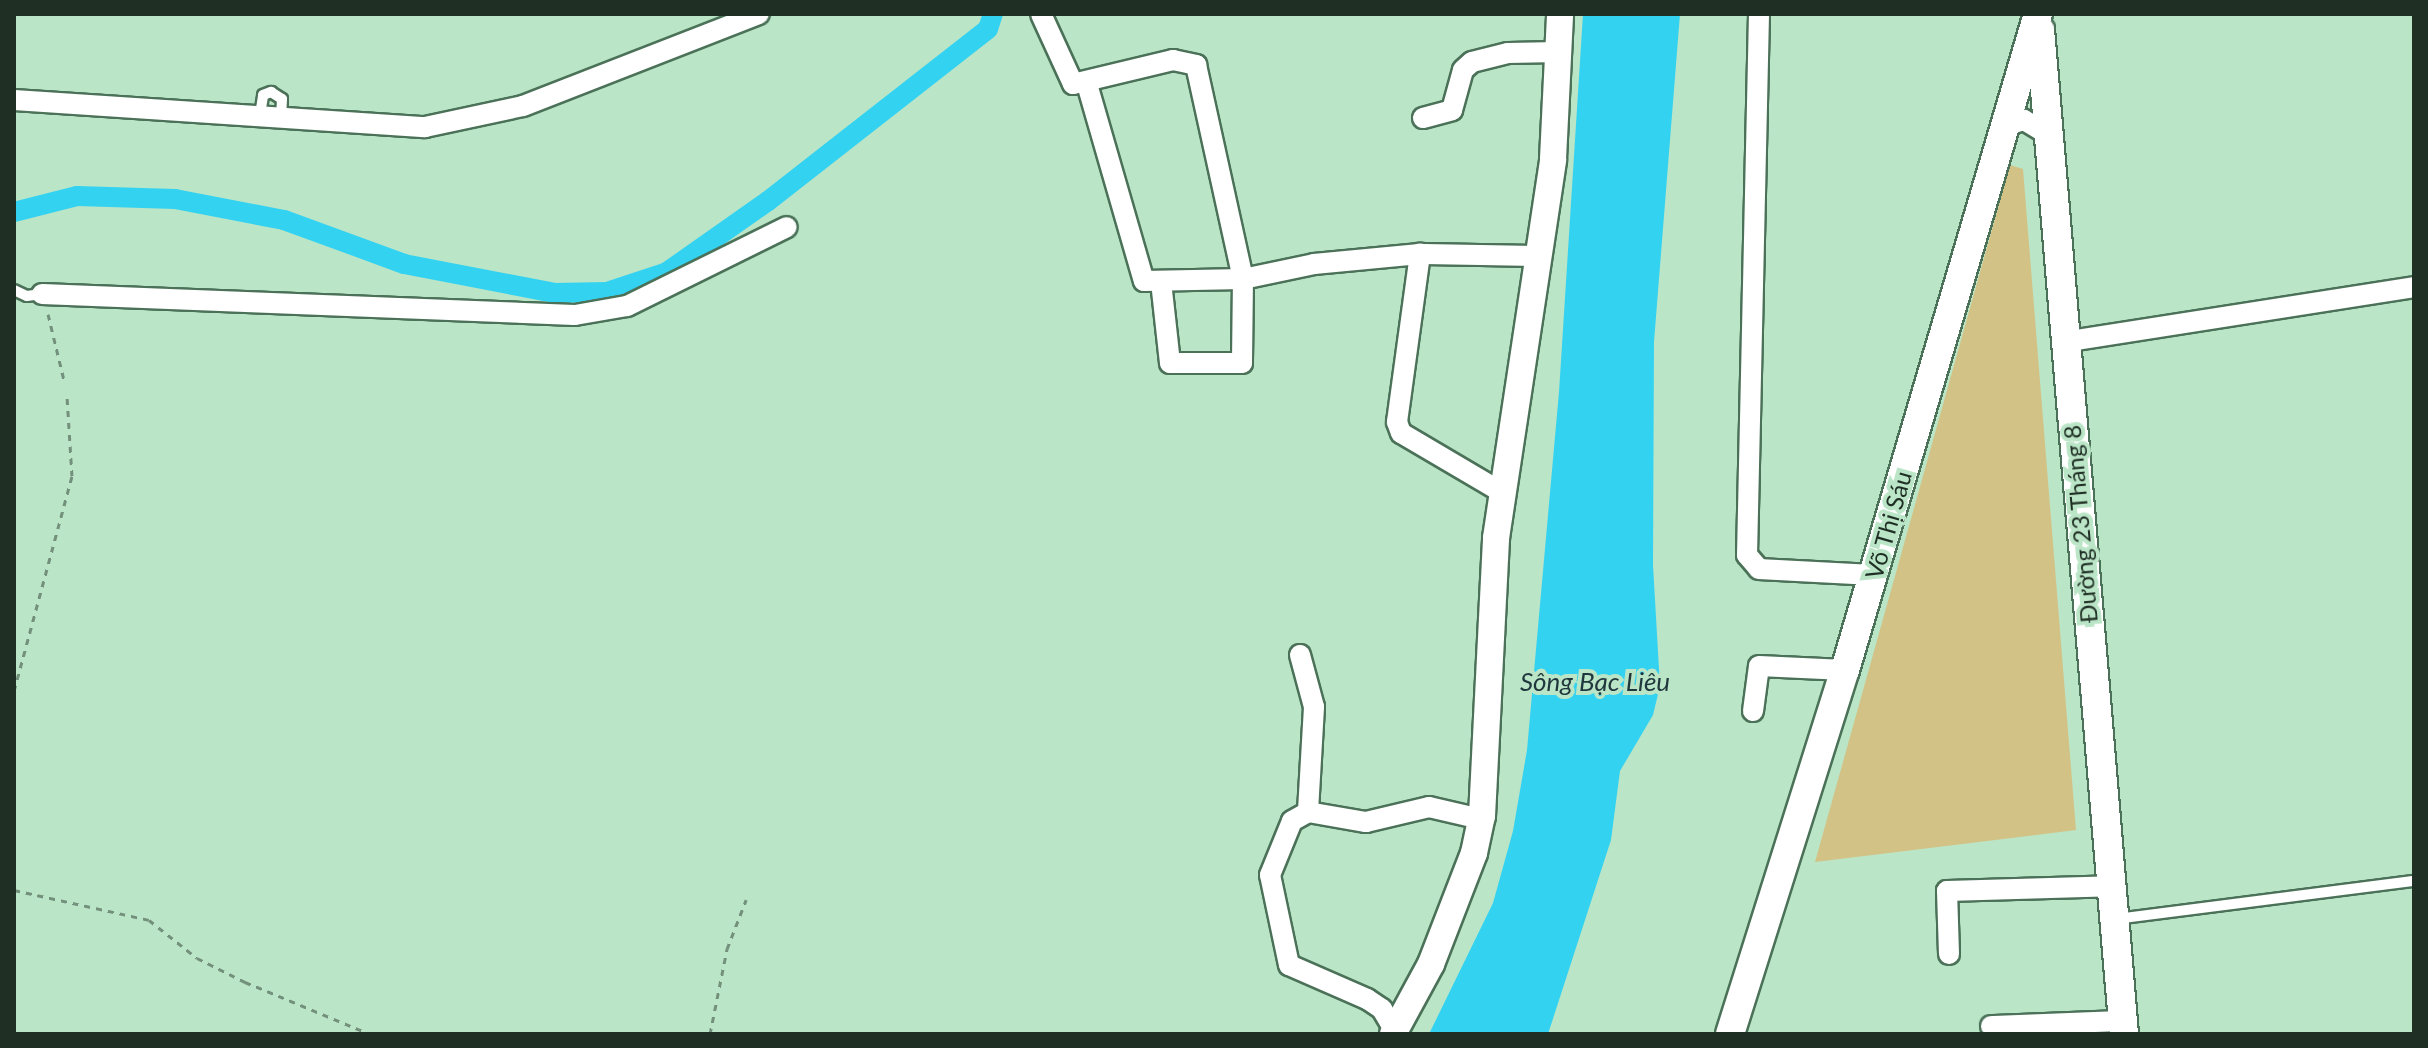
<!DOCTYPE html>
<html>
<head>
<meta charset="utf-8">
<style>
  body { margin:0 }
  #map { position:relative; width:2428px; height:1048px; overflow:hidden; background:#bbe5c7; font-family:Lato,sans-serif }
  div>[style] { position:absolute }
  .green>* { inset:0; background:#d3c286 }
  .water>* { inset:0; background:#34d2f1 }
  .canal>* { height:20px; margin:-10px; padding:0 10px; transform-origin:10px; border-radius:10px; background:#34d2f1 }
  .path>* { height:3px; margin-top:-1.5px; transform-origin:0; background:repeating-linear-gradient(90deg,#72907b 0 6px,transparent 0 12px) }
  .roads { filter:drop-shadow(2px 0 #4b7258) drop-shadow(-2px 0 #4b7258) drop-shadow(0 2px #4b7258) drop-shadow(0 -2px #4b7258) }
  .service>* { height:10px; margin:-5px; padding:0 5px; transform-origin:5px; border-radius:5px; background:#fff }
  .minor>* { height:20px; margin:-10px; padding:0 10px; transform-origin:10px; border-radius:10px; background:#fff }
  .tertiary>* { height:26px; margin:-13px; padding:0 13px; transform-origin:13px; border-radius:13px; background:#fff }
  .secondary>* { height:28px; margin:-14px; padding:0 14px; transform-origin:14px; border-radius:14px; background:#fff }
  span { translate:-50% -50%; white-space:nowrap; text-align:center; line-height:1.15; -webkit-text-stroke:8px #bbe5c7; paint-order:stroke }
  .street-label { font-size:24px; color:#1f2f24 }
  .water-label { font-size:26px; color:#1f373d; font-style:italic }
  .frame { position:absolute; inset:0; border:16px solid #1f2f24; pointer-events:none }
</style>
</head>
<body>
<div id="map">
  <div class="green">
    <i style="clip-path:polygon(2010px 165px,2023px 169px,2076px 830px,1815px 862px)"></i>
  </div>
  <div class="water">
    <i style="clip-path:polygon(1583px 14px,1680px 14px,1654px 342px,1653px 565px,1660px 686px,1653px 715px,1620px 771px,1611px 840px,1548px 1034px,1429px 1034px,1493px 903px,1513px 831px,1527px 750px,1559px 392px)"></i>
  </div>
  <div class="canal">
    <i style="left:14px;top:212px;width:65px;rotate:-14.3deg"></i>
    <i style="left:77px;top:196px;width:98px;rotate:1.8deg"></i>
    <i style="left:175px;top:199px;width:111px;rotate:10.9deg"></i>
    <i style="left:284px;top:220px;width:128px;rotate:20.1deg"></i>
    <i style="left:404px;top:264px;width:153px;rotate:10.9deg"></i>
    <i style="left:554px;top:293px;width:53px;rotate:-1.1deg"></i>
    <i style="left:607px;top:292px;width:63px;rotate:-18.4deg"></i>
    <i style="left:667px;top:272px;width:123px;rotate:-35.1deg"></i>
    <i style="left:768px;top:201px;width:279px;rotate:-38deg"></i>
    <i style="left:988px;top:29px;width:16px;rotate:-72deg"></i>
  </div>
  <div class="path">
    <i style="left:48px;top:314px;width:68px;rotate:76.4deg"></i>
    <i style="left:14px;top:691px;width:223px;rotate:-74.9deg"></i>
    <i style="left:72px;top:476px;width:80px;rotate:-93.6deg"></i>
    <i style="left:14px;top:890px;width:138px;rotate:12.5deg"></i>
    <i style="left:149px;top:920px;width:61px;rotate:38.4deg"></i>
    <i style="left:197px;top:958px;width:54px;rotate:26.6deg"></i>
    <i style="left:245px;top:982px;width:135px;rotate:22.6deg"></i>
    <i style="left:710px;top:1034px;width:87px;rotate:-78.7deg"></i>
    <i style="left:727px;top:949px;width:53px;rotate:-68.8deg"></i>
  </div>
  <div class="roads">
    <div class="service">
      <i style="left:260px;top:115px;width:20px;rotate:-81deg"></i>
      <i style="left:263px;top:95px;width:9px;rotate:-21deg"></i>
      <i style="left:271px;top:92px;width:13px;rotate:32deg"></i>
      <i style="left:282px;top:99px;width:19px;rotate:93deg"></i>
      <i style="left:14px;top:290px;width:14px;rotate:25deg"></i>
      <i style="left:27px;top:296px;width:15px;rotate:-8deg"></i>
      <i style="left:2116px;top:919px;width:300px;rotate:-7.3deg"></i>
    </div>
    <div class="minor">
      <i style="left:1041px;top:14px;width:77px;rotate:65.4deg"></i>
      <i style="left:1073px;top:84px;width:103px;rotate:-13.5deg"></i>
      <i style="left:1173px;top:60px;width:24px;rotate:12deg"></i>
      <i style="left:1196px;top:65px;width:219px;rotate:77.6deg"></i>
      <i style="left:1243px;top:279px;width:84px;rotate:90.7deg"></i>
      <i style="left:1242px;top:363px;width:72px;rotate:180deg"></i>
      <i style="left:1170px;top:363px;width:81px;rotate:-96.3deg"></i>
      <i style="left:1759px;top:14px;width:541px;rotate:91.27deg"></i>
      <i style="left:1747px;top:555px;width:18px;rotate:49deg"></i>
      <i style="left:1759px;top:569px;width:114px;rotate:3deg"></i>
      <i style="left:1087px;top:84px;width:205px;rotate:73.9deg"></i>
      <i style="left:1144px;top:281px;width:99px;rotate:-1.2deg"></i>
      <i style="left:1243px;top:279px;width:73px;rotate:-11.9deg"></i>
      <i style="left:1314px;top:264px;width:106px;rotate:-5.4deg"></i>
      <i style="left:14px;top:100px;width:412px;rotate:3.8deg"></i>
      <i style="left:425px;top:127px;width:100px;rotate:-12.1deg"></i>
      <i style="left:523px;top:106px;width:253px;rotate:-21.3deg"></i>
      <i style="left:1423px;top:118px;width:30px;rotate:-15deg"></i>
      <i style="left:1452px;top:110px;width:41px;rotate:-74.6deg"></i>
      <i style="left:1463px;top:70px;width:12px;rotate:-42deg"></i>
      <i style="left:1472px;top:62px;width:37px;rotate:-14deg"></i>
      <i style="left:1508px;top:53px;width:50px;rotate:-1.1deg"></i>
      <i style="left:2005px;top:126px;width:20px;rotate:-18deg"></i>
      <i style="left:2024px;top:120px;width:27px;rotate:31deg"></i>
      <i style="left:42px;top:294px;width:533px;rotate:2.26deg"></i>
      <i style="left:575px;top:315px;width:53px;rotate:-9.8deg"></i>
      <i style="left:627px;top:306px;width:178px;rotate:-26.3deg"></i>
      <i style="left:2063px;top:342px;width:355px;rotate:-8.9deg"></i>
      <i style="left:1503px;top:493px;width:118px;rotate:-149.5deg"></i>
      <i style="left:1401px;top:433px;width:12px;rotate:-110deg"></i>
      <i style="left:1397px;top:422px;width:170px;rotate:-82.2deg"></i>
      <i style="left:1420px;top:254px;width:120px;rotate:1deg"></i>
      <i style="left:1300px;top:655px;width:54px;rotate:74.9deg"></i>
      <i style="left:1314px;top:707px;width:105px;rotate:93.3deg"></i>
      <i style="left:1753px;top:711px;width:45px;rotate:-82.4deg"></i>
      <i style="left:1759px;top:666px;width:86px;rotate:2.7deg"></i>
      <i style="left:1949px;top:954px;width:63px;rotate:-91.8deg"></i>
      <i style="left:1947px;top:891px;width:164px;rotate:-1.7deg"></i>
      <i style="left:1991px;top:1026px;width:132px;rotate:-2.2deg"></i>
      <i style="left:1395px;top:1031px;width:26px;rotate:-121deg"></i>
      <i style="left:1382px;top:1009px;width:18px;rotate:-146deg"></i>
      <i style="left:1367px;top:999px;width:85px;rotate:-156.4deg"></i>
      <i style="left:1289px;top:965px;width:92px;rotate:-101.9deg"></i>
      <i style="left:1270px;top:875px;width:58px;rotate:-67.8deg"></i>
      <i style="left:1292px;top:821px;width:18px;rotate:-29deg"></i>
      <i style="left:1308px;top:812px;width:59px;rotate:9.8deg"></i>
      <i style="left:1366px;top:822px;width:65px;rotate:-13.4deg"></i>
      <i style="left:1429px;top:807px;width:53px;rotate:13deg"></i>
    </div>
    <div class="tertiary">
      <i style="left:1393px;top:1034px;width:80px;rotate:-61.5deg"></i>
      <i style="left:1431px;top:964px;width:119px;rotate:-68.8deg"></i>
      <i style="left:1474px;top:853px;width:38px;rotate:-78deg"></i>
      <i style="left:1482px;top:816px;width:278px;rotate:-87.1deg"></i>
      <i style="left:1496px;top:538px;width:383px;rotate:-81.4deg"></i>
      <i style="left:1553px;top:159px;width:145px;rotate:-87.2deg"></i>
    </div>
    <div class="secondary">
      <i style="left:2040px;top:30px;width:1008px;rotate:85.22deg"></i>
      <i style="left:1730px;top:1034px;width:382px;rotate:-72.5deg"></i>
      <i style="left:1845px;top:670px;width:684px;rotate:-73.61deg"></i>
    </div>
  </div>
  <div class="street-label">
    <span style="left:2080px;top:524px;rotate:-95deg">Đường 23 Tháng 8</span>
    <span style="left:1888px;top:525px;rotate:-74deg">Võ Thị Sáu</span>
  </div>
  <div class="water-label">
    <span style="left:1595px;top:682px">Sông Bạc Liêu</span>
  </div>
  <div class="frame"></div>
</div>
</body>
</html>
